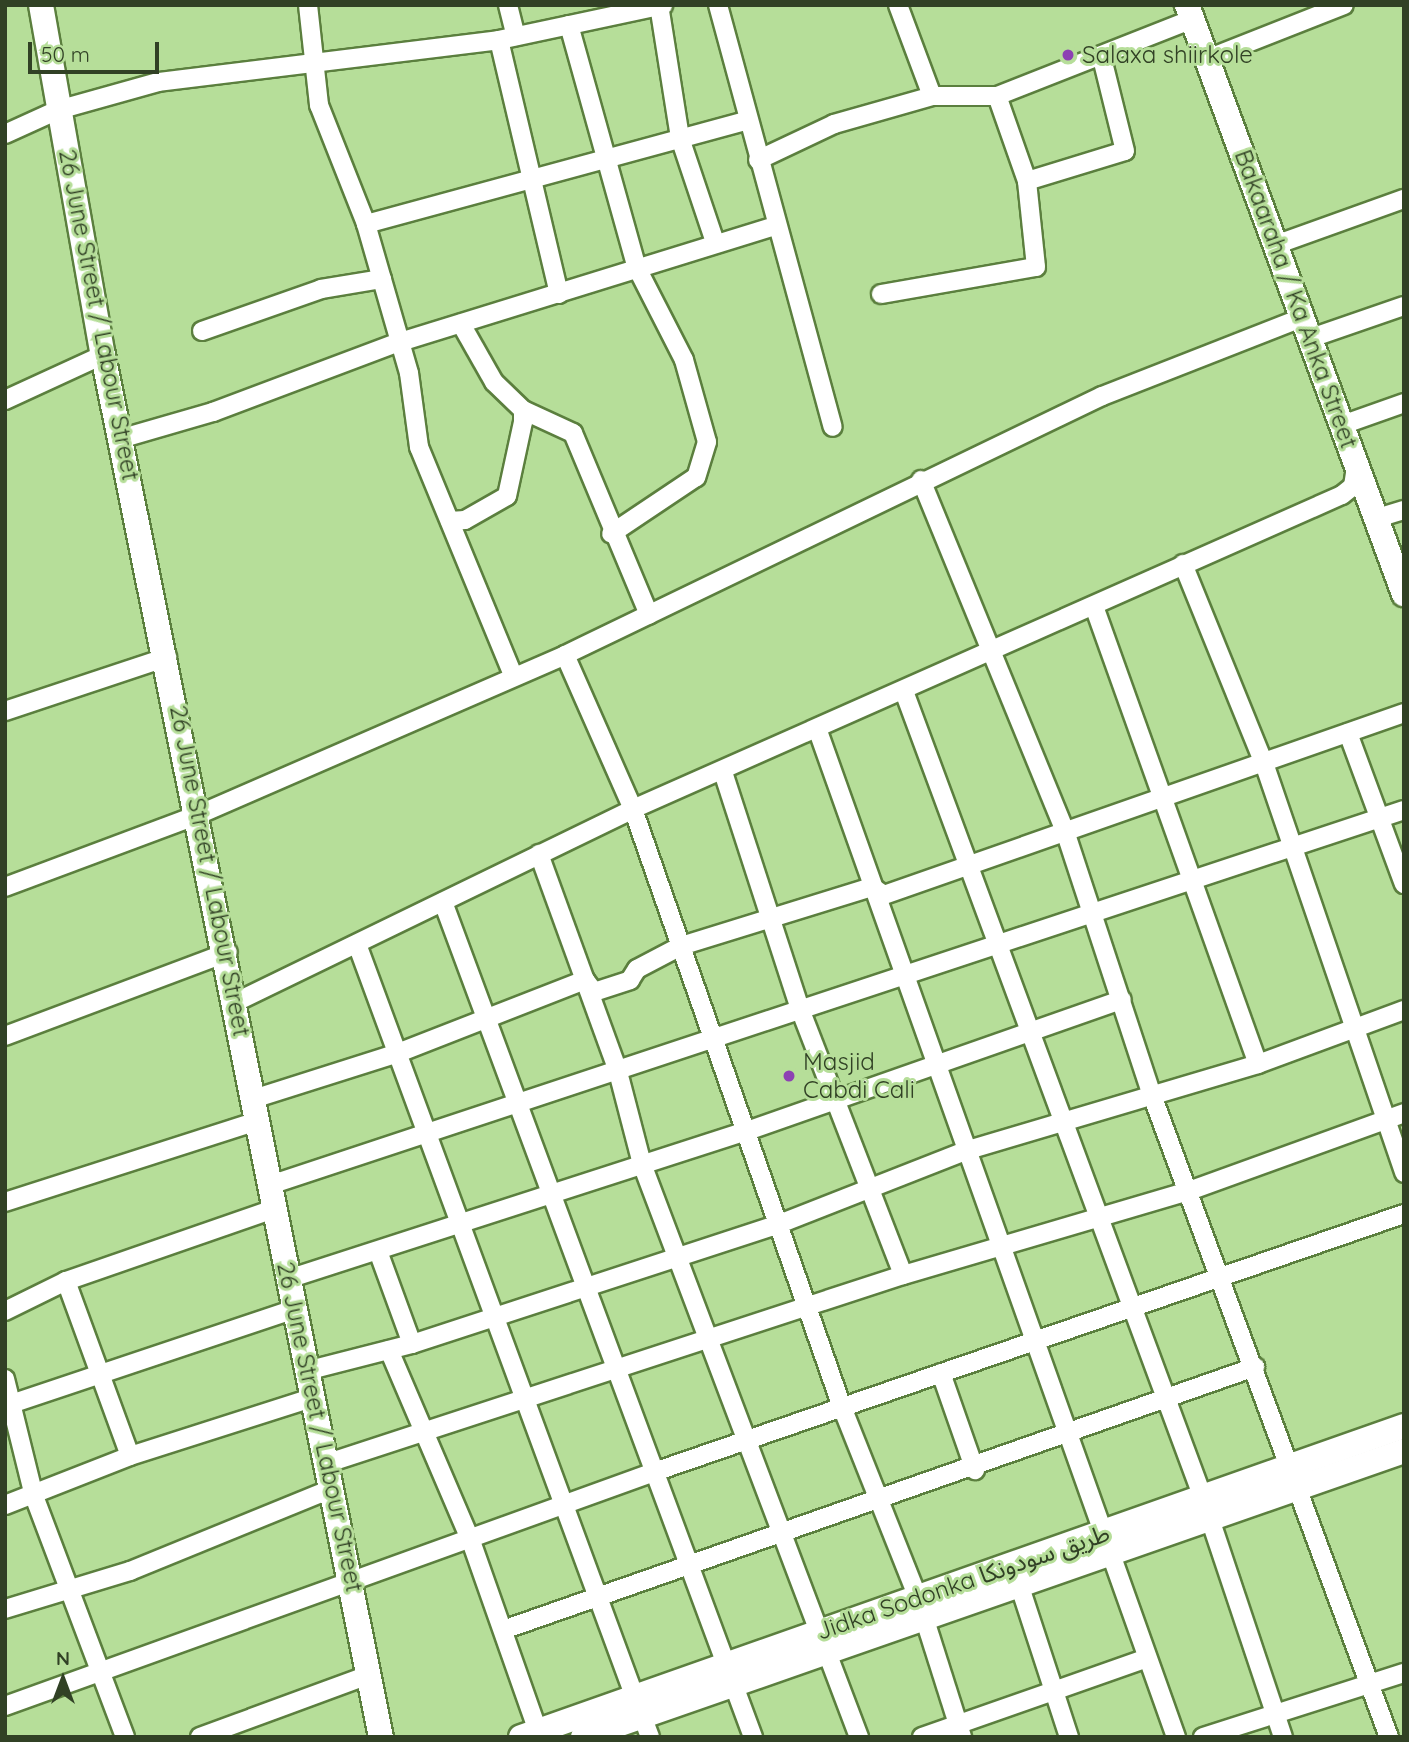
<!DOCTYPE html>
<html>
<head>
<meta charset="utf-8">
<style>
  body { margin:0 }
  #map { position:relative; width:1409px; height:1742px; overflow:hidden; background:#b6de99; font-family:Quicksand,"Noto Sans Arabic",sans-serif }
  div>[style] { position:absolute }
  .roads { filter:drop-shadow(2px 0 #5b7f3e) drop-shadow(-2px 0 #5b7f3e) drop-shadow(0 2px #5b7f3e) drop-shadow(0 -2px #5b7f3e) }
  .street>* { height:18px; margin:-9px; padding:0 9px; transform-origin:9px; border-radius:9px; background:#fff }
  .secondary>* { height:24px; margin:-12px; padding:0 12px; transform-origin:12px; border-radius:12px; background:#fff }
  .dots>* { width:19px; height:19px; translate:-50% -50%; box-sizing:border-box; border:4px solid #b6de99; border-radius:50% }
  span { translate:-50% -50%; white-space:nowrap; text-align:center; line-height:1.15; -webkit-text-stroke:6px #b6de99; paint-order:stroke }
  .poi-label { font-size:24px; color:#314125 }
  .left { translate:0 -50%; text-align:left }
  .street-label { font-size:24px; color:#314125 }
  .frame { position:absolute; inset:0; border:7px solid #314125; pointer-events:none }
  .north { position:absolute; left:28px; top:1644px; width:70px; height:70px; -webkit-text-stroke:5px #b6de99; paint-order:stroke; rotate:0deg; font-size:19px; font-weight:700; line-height:28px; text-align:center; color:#314125 }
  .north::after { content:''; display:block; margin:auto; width:24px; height:32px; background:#314125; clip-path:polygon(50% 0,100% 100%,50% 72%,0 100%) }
  .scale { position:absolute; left:28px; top:42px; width:131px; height:32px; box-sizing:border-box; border:4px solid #314125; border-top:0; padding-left:9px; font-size:21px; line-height:24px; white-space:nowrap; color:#314125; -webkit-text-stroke:5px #b6de99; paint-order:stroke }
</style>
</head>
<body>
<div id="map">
  <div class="roads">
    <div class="street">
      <i style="left:308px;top:5px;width:101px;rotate:83.7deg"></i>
      <i style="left:319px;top:105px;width:128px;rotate:68.4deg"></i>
      <i style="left:366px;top:224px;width:155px;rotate:73.9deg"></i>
      <i style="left:409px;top:373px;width:75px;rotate:82.3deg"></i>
      <i style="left:419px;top:447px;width:247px;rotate:67.6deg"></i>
      <i style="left:508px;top:5px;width:32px;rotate:76deg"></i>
      <i style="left:659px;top:5px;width:135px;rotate:81deg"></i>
      <i style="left:680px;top:138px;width:110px;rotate:71.4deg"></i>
      <i style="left:718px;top:5px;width:437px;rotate:74.8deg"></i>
      <i style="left:898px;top:5px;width:97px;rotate:69.5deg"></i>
      <i style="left:569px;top:25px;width:252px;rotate:74.4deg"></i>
      <i style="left:637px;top:268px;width:103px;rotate:62.9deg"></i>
      <i style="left:684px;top:360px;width:85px;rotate:74.3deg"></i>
      <i style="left:707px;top:442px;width:37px;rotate:107deg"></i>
      <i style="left:696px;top:477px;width:102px;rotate:146.2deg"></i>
      <i style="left:499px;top:40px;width:261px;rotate:76.7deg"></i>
      <i style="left:1207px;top:59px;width:147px;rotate:-21.5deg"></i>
      <i style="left:5px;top:134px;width:58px;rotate:-24.4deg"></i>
      <i style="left:58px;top:110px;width:104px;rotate:-15.6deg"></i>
      <i style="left:158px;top:82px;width:344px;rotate:-7deg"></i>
      <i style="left:499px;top:40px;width:168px;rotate:-12deg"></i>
      <i style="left:758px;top:160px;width:84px;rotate:-25.3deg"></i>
      <i style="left:834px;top:124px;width:102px;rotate:-15.9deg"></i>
      <i style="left:932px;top:96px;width:65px"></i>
      <i style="left:997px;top:96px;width:210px;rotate:-21.5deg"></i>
      <i style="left:1027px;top:181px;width:102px;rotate:-17deg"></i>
      <i style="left:1125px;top:151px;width:96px;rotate:-103.9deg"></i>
      <i style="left:366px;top:224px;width:396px;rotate:-15.2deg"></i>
      <i style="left:1278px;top:244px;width:134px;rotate:-19.7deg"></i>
      <i style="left:881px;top:294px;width:157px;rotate:-9.9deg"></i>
      <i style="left:1036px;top:267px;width:86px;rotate:-96deg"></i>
      <i style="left:1027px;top:181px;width:90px;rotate:-109.4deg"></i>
      <i style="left:202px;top:331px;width:126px;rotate:-19.4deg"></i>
      <i style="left:321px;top:289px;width:62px;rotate:-9.3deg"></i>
      <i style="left:1311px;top:338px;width:98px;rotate:-19deg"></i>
      <i style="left:5px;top:400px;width:108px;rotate:-24.7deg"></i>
      <i style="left:523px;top:410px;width:55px;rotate:24.7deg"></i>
      <i style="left:573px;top:433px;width:197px;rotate:67.3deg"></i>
      <i style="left:1342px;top:425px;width:66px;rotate:-19.5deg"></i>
      <i style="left:123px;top:438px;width:94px;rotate:-16.1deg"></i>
      <i style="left:213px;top:412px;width:197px;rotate:-20.6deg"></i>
      <i style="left:397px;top:343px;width:396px;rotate:-17.2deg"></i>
      <i style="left:921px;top:480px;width:379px;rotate:67.7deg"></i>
      <i style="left:1065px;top:831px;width:278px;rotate:71.8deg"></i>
      <i style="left:1152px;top:1095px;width:684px;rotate:69.74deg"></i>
      <i style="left:1374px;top:519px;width:31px;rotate:-17deg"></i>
      <i style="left:450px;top:521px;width:15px;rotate:-4deg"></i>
      <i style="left:465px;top:520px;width:48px;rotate:-29.7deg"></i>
      <i style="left:507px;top:496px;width:76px;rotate:-77.8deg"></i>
      <i style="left:523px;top:422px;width:12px;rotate:-90deg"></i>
      <i style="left:523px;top:410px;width:40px;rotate:-136deg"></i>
      <i style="left:494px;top:382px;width:67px;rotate:-119.6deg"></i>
      <i style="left:1183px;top:564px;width:218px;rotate:67.9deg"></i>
      <i style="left:1265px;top:766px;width:430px;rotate:71.1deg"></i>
      <i style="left:1095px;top:609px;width:483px;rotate:70.3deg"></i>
      <i style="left:565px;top:655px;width:168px;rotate:66.2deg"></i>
      <i style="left:633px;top:809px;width:633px;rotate:70.74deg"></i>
      <i style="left:842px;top:1407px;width:206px;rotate:68.3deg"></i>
      <i style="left:918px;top:1598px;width:146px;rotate:72.4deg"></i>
      <i style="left:905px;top:694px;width:857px;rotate:69.66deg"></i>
      <i style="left:1203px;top:1498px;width:252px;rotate:71.5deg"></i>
      <i style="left:5px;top:711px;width:171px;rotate:-18.4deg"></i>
      <i style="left:818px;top:731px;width:1068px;rotate:70.41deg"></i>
      <i style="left:1348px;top:733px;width:161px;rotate:69.7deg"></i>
      <i style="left:723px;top:772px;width:249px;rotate:72deg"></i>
      <i style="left:800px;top:1009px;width:285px;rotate:68.8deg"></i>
      <i style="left:539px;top:854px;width:228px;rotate:70deg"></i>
      <i style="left:617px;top:1068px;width:99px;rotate:75.4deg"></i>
      <i style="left:642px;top:1164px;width:613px;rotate:69.26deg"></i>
      <i style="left:5px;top:887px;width:208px;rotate:-20.5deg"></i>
      <i style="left:200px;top:814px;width:398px;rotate:-23.5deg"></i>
      <i style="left:565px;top:655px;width:596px;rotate:-25.75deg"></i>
      <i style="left:1102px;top:396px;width:217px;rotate:-21.4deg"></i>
      <i style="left:443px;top:902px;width:891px;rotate:69.63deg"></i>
      <i style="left:357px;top:944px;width:800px;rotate:69.75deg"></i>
      <i style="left:236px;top:1002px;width:441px;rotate:-25.9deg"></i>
      <i style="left:633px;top:809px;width:775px;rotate:-23.89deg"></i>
      <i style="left:1342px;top:495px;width:14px;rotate:-39deg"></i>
      <i style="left:1353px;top:486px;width:20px;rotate:-81deg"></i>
      <i style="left:5px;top:1036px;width:238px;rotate:-20.6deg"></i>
      <i style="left:253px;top:1099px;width:152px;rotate:-17.6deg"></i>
      <i style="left:398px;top:1053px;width:201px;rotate:-21.3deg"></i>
      <i style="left:585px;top:980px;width:15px;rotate:53deg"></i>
      <i style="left:594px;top:992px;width:38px;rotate:-18deg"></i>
      <i style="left:630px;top:980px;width:13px;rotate:-58deg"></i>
      <i style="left:637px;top:969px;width:50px;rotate:-27.6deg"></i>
      <i style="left:681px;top:946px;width:200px;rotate:-17.2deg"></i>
      <i style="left:872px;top:887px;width:14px;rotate:34deg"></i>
      <i style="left:884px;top:895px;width:551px;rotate:-19.29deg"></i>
      <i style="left:270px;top:1185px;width:1194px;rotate:-18.3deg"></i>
      <i style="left:5px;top:1202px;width:265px;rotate:-17.8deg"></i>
      <i style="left:378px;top:1251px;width:99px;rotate:69.9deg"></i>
      <i style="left:288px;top:1279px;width:482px;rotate:-17.9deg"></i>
      <i style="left:747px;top:1131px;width:397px;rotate:-19.3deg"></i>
      <i style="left:66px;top:1281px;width:186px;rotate:69.9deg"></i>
      <i style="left:5px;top:1311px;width:68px;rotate:-26.2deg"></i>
      <i style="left:66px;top:1281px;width:220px;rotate:-19.1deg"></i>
      <i style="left:389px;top:1350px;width:208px;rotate:66.8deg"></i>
      <i style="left:471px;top:1541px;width:208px;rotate:70.6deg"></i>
      <i style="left:306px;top:1371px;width:109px;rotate:-14.3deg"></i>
      <i style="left:412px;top:1344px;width:386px;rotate:-18.1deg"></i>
      <i style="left:779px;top:1224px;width:203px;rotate:-21.4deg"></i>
      <i style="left:968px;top:1150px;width:302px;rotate:-16.5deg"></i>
      <i style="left:1258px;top:1064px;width:156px;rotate:-20.3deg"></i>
      <i style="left:941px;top:1373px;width:103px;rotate:70.7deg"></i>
      <i style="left:5px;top:1379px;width:121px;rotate:76.1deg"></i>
      <i style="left:34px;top:1496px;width:258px;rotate:69.3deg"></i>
      <i style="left:5px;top:1406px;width:306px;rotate:-18.5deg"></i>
      <i style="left:328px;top:1463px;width:605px;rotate:-18.11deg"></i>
      <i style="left:903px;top:1275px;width:298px;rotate:-16.4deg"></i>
      <i style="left:1189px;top:1191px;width:229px;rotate:-19.9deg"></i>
      <i style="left:5px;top:1505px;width:134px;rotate:-21.4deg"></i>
      <i style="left:130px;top:1456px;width:191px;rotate:-17.7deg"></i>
      <i style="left:1020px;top:1587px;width:158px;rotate:71.9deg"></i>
      <i style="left:5px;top:1609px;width:131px;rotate:-16.9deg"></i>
      <i style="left:130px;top:1571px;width:219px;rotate:-22.2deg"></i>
      <i style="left:503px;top:1630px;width:797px;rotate:-19.28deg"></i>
      <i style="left:5px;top:1706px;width:693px;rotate:-19.82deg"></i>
      <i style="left:657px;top:1471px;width:790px;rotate:-18.99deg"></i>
      <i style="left:642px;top:1716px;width:22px;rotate:69deg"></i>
      <i style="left:200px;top:1737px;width:182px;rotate:-20.2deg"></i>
      <i style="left:922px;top:1737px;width:238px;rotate:-19.3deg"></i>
      <i style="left:1203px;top:1737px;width:211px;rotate:-17.7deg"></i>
    </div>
    <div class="secondary">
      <i style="left:41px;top:5px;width:355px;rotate:80deg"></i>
      <i style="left:103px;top:355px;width:1410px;rotate:78.63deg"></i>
      <i style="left:1187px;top:5px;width:628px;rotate:69.78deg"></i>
      <i style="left:521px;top:1737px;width:936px;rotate:-19.4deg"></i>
      <i style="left:583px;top:1737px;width:869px;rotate:-19.21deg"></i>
    </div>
  </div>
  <div class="dots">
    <i style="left:1068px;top:55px;background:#8d41b3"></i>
    <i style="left:789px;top:1076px;background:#8d41b3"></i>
  </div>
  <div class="poi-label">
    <span class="left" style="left:1082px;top:55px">Salaxa shiirkole</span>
    <span class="left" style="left:803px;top:1076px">Masjid<br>Cabdi Cali</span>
  </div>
  <div class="street-label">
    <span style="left:1296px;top:299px;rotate:70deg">Bakaaraha / Ka Anka Street</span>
    <span style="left:99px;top:315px;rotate:79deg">26 June Street / Labour Street</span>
    <span style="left:210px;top:871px;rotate:79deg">26 June Street / Labour Street</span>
    <span style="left:320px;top:1427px;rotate:78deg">26 June Street / Labour Street</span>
    <span style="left:963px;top:1582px;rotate:-19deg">Jidka Sodonka طريق سودونكا</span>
  </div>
  <div class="frame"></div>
  <div class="north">N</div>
  <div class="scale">50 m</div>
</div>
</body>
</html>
